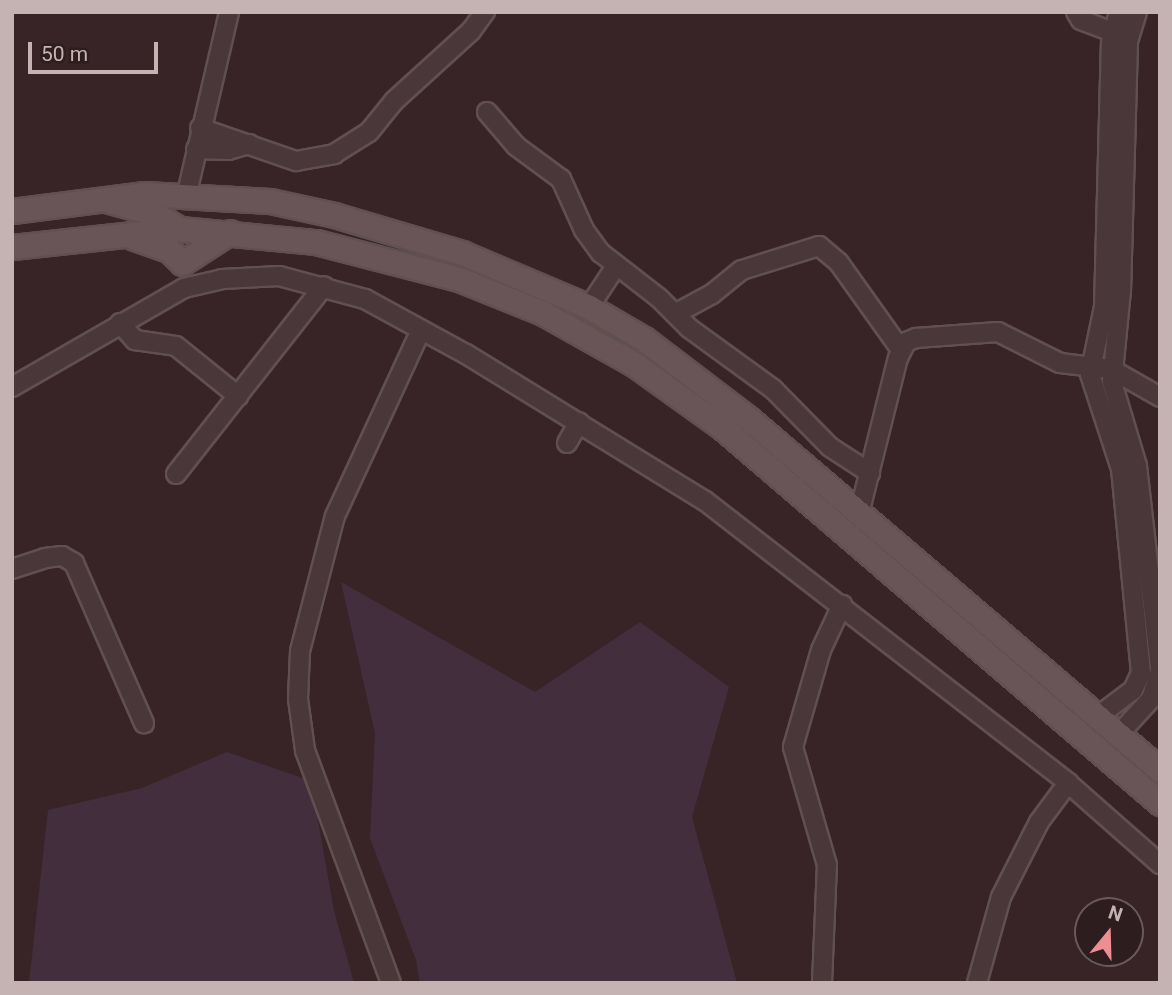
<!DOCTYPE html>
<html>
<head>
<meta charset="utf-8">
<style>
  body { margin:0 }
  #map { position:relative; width:1172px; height:995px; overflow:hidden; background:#382426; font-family:Roboto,sans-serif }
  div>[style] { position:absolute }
  .green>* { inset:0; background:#432e3d }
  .roads { filter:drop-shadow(2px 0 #615051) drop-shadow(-2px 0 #615051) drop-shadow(0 2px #615051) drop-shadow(0 -2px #615051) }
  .minor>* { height:18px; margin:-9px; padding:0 9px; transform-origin:9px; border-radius:9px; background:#493739 }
  .major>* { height:23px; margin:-11.5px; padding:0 11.5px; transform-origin:11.5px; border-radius:11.5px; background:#695557 }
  span { translate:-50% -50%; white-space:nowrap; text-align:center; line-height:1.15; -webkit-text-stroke:6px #2e1d1e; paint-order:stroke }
  .frame { position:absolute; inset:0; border:14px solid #c5b3b4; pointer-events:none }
  .north { position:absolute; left:1074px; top:897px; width:70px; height:70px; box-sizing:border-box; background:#2e1d1e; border:2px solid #6a595a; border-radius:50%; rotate:19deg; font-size:19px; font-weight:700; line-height:28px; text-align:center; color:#c5b3b4 }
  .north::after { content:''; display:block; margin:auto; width:24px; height:32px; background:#ee8e94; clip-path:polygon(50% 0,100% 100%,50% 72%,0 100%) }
  .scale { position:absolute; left:28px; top:42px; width:130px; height:32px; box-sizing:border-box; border:4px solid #c5b3b4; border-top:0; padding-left:9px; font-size:21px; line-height:24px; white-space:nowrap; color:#c5b3b4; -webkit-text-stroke:5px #2e1d1e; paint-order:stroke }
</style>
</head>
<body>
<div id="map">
  <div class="green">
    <i style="clip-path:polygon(341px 582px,535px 692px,640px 622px,729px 687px,692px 817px,737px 983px,420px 983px,416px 960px,370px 838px,375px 733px)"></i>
    <i style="clip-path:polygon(227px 752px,311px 781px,334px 911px,354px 983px,29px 983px,48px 810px,142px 788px)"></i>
  </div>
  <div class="roads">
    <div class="minor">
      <i style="left:1076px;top:12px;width:9px;rotate:58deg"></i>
      <i style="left:1081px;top:20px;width:34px;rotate:21deg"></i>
      <i style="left:1137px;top:12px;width:31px;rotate:107deg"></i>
      <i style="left:1128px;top:42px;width:248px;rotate:91.6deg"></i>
      <i style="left:1121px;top:290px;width:92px;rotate:95.6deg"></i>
      <i style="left:1112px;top:382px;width:88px;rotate:73.4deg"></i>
      <i style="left:1137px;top:466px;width:202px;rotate:83.5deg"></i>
      <i style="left:487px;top:112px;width:45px;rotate:49.5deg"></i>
      <i style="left:516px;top:146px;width:56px;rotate:36.3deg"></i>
      <i style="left:561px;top:179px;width:56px;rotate:65.7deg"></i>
      <i style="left:584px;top:230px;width:29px;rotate:54deg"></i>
      <i style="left:601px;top:253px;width:73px;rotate:37.8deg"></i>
      <i style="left:659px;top:298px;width:42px;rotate:45deg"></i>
      <i style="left:689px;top:328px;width:104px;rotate:36deg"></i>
      <i style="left:773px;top:389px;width:81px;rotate:45.5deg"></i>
      <i style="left:830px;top:447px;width:48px;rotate:33deg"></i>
      <i style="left:200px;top:128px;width:102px;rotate:19deg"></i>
      <i style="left:296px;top:161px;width:39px;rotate:-10deg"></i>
      <i style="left:334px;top:154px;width:41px;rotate:-32.2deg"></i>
      <i style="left:369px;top:132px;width:40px;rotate:-51deg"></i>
      <i style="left:394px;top:101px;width:104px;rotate:-42.3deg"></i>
      <i style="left:471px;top:31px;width:24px;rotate:-54deg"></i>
      <i style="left:196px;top:149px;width:32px;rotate:2deg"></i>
      <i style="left:228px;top:150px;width:22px;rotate:-16deg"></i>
      <i style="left:187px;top:193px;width:186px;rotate:-76.9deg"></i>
      <i style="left:589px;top:307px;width:49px;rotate:-56.6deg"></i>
      <i style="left:675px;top:314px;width:42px;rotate:-28.4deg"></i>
      <i style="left:712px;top:294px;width:38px;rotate:-39deg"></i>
      <i style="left:742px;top:270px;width:81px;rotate:-17.3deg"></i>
      <i style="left:819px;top:246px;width:26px;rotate:40deg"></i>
      <i style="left:839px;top:263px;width:107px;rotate:54.5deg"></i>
      <i style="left:120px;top:323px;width:23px;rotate:49deg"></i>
      <i style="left:135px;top:340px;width:41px;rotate:8.3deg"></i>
      <i style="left:176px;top:346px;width:80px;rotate:38.9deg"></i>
      <i style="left:12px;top:387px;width:198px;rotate:-29.9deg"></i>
      <i style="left:184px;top:288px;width:39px;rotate:-13deg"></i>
      <i style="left:222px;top:279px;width:57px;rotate:-3deg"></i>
      <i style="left:279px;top:276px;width:89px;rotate:15deg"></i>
      <i style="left:365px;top:299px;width:115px;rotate:28.6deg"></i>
      <i style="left:466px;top:354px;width:281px;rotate:31.6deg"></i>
      <i style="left:705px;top:501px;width:460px;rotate:37.8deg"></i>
      <i style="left:1068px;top:783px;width:123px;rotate:41.4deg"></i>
      <i style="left:567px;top:443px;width:24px;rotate:-60deg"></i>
      <i style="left:176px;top:474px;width:239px;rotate:-51.8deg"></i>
      <i style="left:859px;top:514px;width:161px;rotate:-76deg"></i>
      <i style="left:898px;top:358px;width:18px;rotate:-63deg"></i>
      <i style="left:906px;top:342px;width:11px;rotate:-22deg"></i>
      <i style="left:916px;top:338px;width:82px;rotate:-4.2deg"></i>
      <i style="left:998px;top:332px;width:69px;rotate:26.6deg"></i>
      <i style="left:1060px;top:363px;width:51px;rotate:6.7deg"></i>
      <i style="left:1111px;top:369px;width:56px;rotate:29.7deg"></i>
      <i style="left:12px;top:569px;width:35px;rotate:-18deg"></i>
      <i style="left:45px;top:558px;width:17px;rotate:-7deg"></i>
      <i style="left:62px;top:556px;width:14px;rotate:30deg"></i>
      <i style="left:74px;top:563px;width:175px;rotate:66.4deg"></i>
      <i style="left:1097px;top:717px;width:45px;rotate:-36.9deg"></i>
      <i style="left:1133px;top:690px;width:19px;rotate:-65deg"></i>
      <i style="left:1141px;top:673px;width:205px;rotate:-95.6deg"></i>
      <i style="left:1121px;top:469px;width:100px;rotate:-108.1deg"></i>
      <i style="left:1090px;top:374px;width:68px;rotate:-78.2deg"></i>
      <i style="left:1104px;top:307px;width:265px;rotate:-88.5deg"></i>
      <i style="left:1111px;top:42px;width:31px;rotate:-75deg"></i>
      <i style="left:1118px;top:735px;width:49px;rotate:-47.5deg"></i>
      <i style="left:1151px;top:699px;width:28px;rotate:-72deg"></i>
      <i style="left:391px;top:983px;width:248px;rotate:-110.3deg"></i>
      <i style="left:305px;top:750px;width:51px;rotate:-97.8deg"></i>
      <i style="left:298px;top:699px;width:48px;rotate:-87.6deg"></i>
      <i style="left:300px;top:651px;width:139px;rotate:-75.5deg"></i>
      <i style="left:335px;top:516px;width:205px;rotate:-65.2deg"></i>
      <i style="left:822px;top:983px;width:118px;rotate:-87.6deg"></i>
      <i style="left:827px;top:865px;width:123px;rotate:-106.1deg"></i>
      <i style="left:793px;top:747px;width:101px;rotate:-73.9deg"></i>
      <i style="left:821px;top:650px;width:50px;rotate:-65deg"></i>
      <i style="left:977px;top:983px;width:89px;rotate:-74.4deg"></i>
      <i style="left:1001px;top:897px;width:84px;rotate:-63.1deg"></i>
      <i style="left:1039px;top:822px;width:49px;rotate:-53.4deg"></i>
    </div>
    <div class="major">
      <i style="left:109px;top:201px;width:46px;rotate:15.3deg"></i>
      <i style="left:153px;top:213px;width:31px;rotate:31deg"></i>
      <i style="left:12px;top:211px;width:134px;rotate:-7.3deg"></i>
      <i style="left:145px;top:194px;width:125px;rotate:3.2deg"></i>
      <i style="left:270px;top:201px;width:66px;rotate:12.3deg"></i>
      <i style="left:334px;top:215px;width:134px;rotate:16.5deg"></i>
      <i style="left:462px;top:253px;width:138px;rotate:23deg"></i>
      <i style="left:589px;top:307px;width:64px;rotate:30.2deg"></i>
      <i style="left:644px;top:339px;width:132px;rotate:37.3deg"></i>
      <i style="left:749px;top:419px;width:540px;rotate:40.5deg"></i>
      <i style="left:134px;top:238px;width:37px;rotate:19deg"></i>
      <i style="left:169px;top:250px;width:18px;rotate:45deg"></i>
      <i style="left:182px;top:263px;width:57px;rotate:-32.9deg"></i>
      <i style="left:12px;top:247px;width:169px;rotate:-6.1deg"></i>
      <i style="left:180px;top:229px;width:137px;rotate:5.5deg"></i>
      <i style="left:316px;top:242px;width:148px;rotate:14.5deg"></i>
      <i style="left:459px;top:279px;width:91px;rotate:22deg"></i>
      <i style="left:543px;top:313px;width:104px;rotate:29.3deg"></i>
      <i style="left:634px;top:364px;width:110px;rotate:35.7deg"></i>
      <i style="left:723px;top:428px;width:576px;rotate:40.63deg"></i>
    </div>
  </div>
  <div class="frame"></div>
  <div class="north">N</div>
  <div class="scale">50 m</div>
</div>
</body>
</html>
